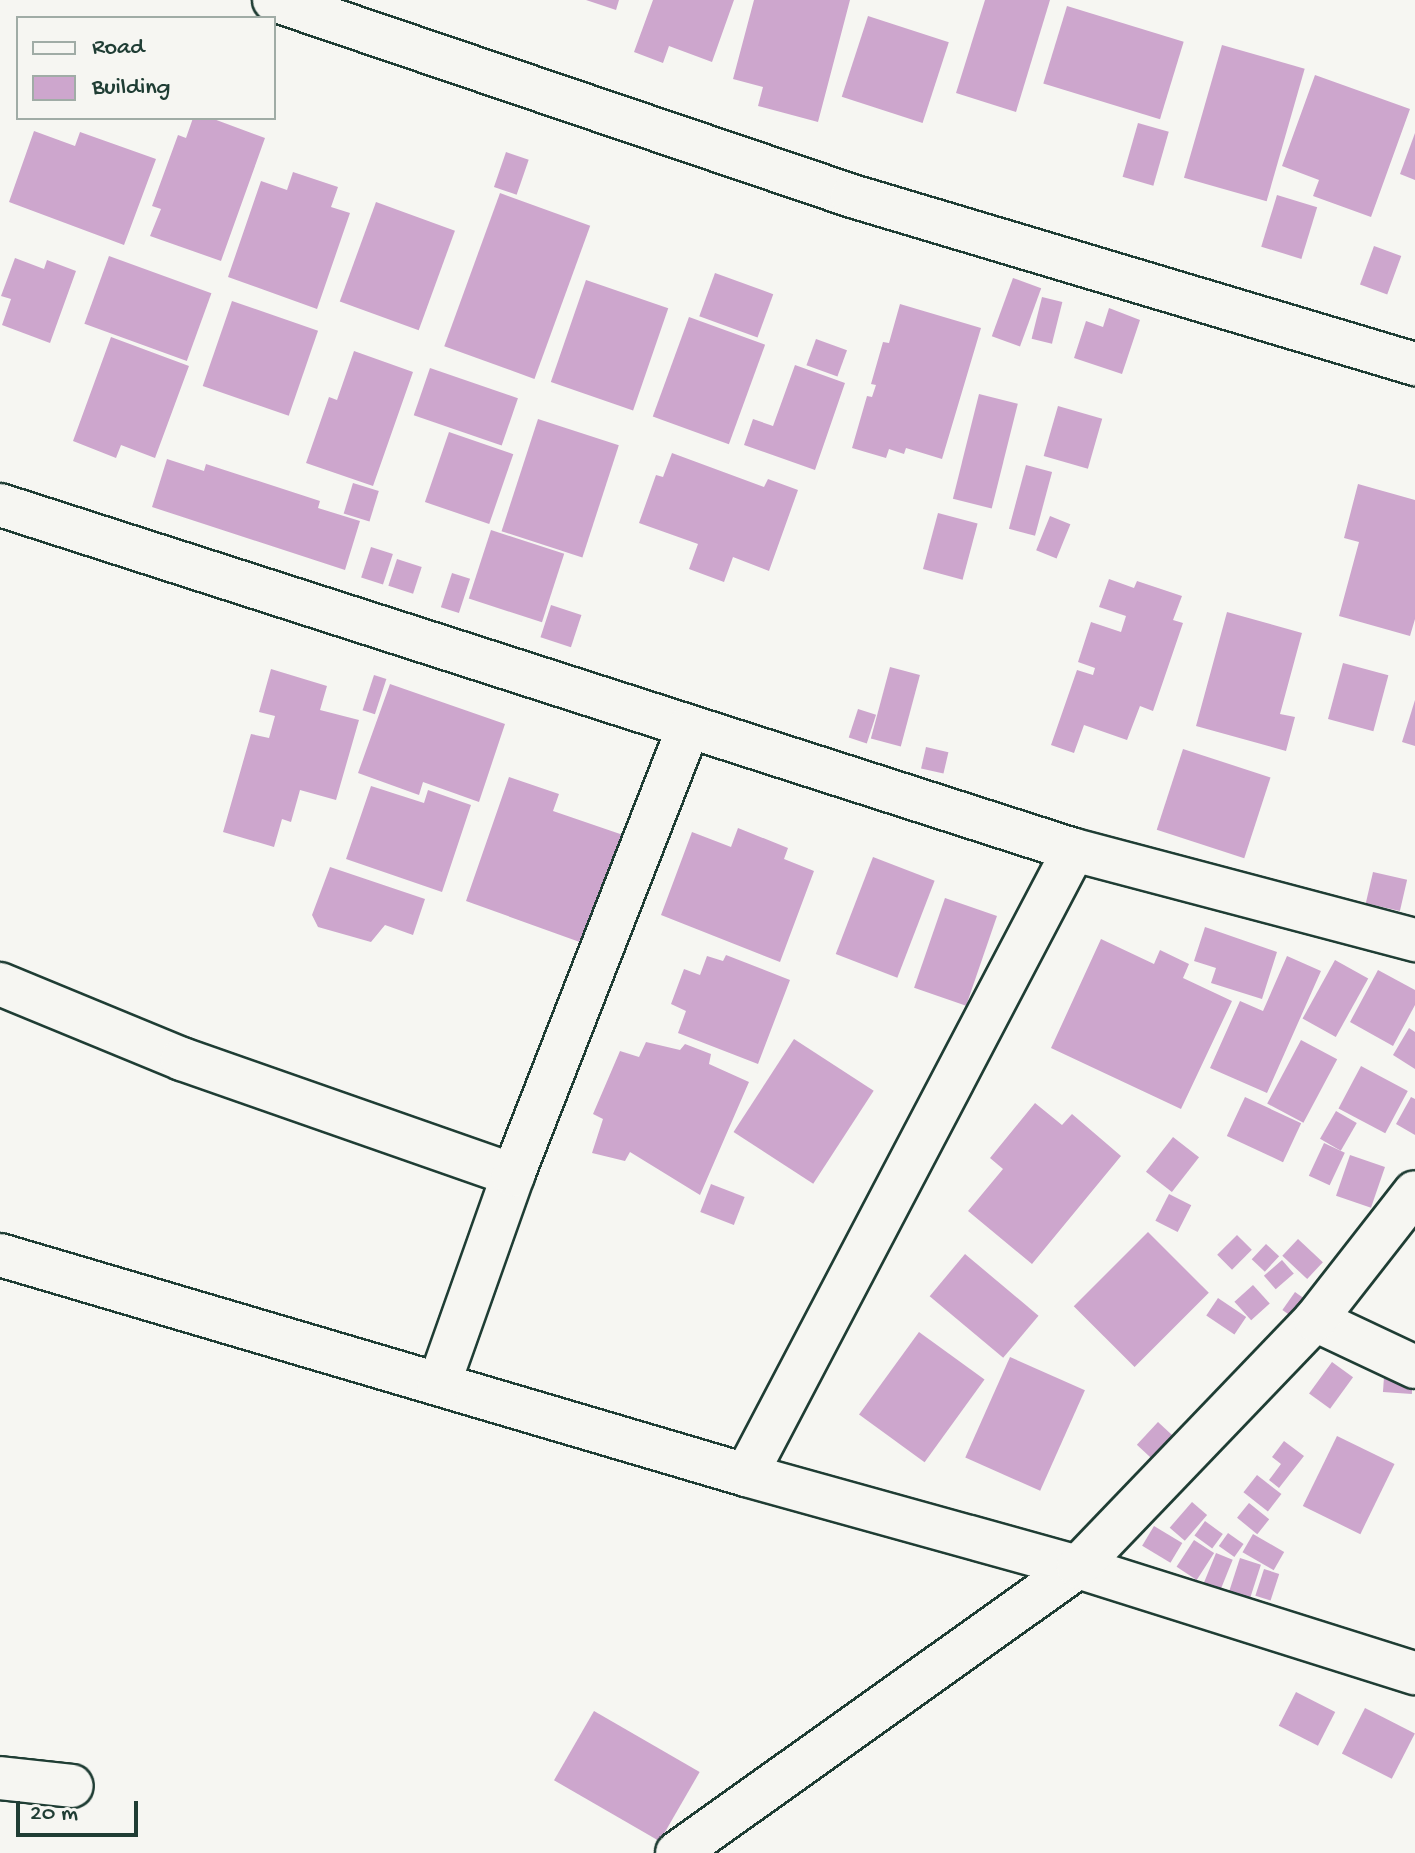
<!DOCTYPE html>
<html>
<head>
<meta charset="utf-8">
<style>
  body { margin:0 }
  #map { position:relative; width:1415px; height:1853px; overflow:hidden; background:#f6f6f2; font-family:"Gochi Hand",sans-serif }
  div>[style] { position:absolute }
  .building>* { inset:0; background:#cda6cd; transform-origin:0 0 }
  .roads { filter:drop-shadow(2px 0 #1f3d34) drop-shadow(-2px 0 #1f3d34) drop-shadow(0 2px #1f3d34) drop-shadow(0 -2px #1f3d34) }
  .street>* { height:42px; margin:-21px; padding:0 21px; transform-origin:21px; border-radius:21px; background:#f6f6f2 }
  span { translate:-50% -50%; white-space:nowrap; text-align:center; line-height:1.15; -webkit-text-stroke:7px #f6f6f2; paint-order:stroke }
  .legend { position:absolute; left:16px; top:16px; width:260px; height:104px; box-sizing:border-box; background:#f6f6f2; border:2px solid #a0aca6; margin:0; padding:10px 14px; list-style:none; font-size:24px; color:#1f3d34 }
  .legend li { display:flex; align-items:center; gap:16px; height:40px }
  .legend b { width:40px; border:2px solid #a0aca6 }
  .scale { position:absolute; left:16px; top:1801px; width:122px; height:36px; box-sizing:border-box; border:4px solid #1f3d34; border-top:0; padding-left:10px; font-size:24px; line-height:28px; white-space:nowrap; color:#1f3d34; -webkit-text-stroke:6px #f6f6f2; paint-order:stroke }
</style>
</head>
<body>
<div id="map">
  <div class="building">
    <i style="clip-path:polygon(586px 0,619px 0,616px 10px)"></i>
    <i style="clip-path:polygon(653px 0,734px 0,712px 62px,669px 46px,663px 63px,634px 52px)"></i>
    <i style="clip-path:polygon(754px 0,850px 0,818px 122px,758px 106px,763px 87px,733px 79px)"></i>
    <i style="clip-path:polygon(985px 0,1050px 0,1016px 112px,956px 93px)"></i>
    <i style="left:1067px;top:6px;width:122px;height:81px;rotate:17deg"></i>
    <i style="left:868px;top:16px;width:85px;height:85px;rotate:18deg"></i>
    <i style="left:1222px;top:45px;width:86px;height:138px;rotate:16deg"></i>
    <i style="clip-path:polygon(1315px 75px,1410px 109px,1371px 217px,1313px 196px,1319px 180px,1282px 166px)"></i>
    <i style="clip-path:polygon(193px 118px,211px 118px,265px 138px,221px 261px,150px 236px,161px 209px,152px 206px,178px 135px,186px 138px)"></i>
    <i style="left:1138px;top:123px;width:32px;height:56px;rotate:16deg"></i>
    <i style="clip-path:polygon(34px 131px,75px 146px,80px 132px,156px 159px,124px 245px,9px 202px)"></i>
    <i style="clip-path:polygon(1415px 133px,1415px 180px,1400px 174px)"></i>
    <i style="left:506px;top:152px;width:24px;height:37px;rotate:19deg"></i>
    <i style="clip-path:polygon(293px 172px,338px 187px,331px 207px,350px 213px,317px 309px,228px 277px,261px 181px,287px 190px)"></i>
    <i style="left:500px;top:193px;width:96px;height:163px;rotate:20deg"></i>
    <i style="left:1277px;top:195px;width:42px;height:54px;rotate:17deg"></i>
    <i style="left:376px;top:202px;width:84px;height:106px;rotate:20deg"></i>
    <i style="left:1374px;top:246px;width:29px;height:41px;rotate:20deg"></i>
    <i style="left:109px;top:256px;width:109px;height:72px;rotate:20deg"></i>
    <i style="clip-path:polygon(15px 258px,44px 269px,47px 260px,76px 271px,50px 343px,2px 325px,11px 299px,1px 296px)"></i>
    <i style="left:715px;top:273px;width:62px;height:46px;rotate:20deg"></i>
    <i style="left:1013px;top:278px;width:30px;height:62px;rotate:20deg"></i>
    <i style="left:586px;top:280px;width:87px;height:108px;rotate:19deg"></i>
    <i style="left:1042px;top:297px;width:21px;height:43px;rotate:14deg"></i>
    <i style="left:232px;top:301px;width:91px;height:90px;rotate:19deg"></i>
    <i style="clip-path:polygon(900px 304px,981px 328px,942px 459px,906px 448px,904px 454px,889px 449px,886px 458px,852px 448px,867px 396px,872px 397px,876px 385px,871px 384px,883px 342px,889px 343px)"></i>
    <i style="clip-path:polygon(1109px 308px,1140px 320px,1122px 374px,1074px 358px,1086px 321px,1103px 327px)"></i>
    <i style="left:689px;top:317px;width:81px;height:106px;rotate:20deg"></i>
    <i style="clip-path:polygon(111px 337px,189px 366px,155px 458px,121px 445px,116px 458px,73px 441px)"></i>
    <i style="left:816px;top:339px;width:33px;height:28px;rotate:20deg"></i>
    <i style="clip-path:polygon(354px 351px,413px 372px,373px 486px,306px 463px,329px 397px,337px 400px)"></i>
    <i style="clip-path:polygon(795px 365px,845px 383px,815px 470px,744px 445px,753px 419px,773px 426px)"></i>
    <i style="left:430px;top:368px;width:93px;height:50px;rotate:19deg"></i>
    <i style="left:979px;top:394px;width:40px;height:108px;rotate:14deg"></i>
    <i style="left:1058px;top:406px;width:46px;height:52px;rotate:16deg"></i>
    <i style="left:538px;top:419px;width:85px;height:118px;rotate:18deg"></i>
    <i style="left:449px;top:432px;width:68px;height:74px;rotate:19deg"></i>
    <i style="clip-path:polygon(672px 453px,764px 487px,768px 479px,798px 490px,769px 571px,733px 557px,724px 582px,689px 569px,698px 544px,639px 523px,656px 475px,663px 477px)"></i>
    <i style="clip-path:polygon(167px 459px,204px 471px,206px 464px,320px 501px,318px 508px,360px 521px,345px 570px,152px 507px)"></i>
    <i style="left:1026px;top:465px;width:27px;height:66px;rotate:15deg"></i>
    <i style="left:353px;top:483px;width:27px;height:32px;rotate:17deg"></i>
    <i style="clip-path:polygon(1358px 484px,1415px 500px,1415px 619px,1410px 636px,1339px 616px,1359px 542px,1344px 538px)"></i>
    <i style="left:938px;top:513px;width:41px;height:58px;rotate:15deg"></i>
    <i style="left:1050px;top:516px;width:22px;height:37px;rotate:22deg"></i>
    <i style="left:491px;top:530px;width:77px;height:72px;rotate:18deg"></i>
    <i style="left:371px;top:547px;width:23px;height:32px;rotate:18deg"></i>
    <i style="left:397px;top:559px;width:26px;height:28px;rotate:18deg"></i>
    <i style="left:452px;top:573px;width:19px;height:36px;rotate:18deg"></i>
    <i style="clip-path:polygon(1109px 579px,1134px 588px,1137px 581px,1182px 596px,1173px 620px,1183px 623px,1153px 711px,1140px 706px,1127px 740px,1084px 725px,1074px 753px,1051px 745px,1077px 670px,1093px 675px,1095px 668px,1078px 662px,1091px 622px,1121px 632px,1126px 616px,1099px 607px)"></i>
    <i style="left:551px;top:605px;width:32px;height:34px;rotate:18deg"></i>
    <i style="clip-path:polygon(1227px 612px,1302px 633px,1280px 714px,1295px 717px,1286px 751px,1196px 726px)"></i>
    <i style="left:1343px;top:663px;width:47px;height:58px;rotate:15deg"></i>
    <i style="left:890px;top:667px;width:31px;height:74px;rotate:15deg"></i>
    <i style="clip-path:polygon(271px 669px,327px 686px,320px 710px,359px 720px,336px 800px,300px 790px,291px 822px,282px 819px,274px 847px,223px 832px,251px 734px,269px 738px,275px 716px,259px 712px)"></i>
    <i style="left:374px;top:675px;width:13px;height:37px;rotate:18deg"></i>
    <i style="clip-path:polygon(390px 684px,505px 724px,479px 802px,423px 782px,419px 795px,358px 773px)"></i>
    <i style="clip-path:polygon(1415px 700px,1415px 746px,1402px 742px)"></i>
    <i style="left:858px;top:709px;width:19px;height:30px;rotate:18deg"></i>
    <i style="left:926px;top:747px;width:23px;height:22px;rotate:13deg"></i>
    <i style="left:1183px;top:749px;width:92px;height:85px;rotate:18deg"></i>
    <i style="clip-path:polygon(509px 777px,559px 794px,553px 811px,626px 836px,588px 945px,466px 901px)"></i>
    <i style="clip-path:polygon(371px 786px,424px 803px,428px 790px,471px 805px,442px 892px,346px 859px)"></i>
    <i style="clip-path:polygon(738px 828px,788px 848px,784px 859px,814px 871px,780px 962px,661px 915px,692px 832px,731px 847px)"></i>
    <i style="left:873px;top:857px;width:66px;height:104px;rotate:21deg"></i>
    <i style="clip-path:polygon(330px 867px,425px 899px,413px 935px,385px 925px,371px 942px,318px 927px,312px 915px)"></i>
    <i style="left:1373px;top:872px;width:35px;height:32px;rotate:13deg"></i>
    <i style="left:945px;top:898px;width:55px;height:95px;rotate:19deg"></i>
    <i style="clip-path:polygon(1205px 927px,1277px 952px,1262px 999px,1211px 983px,1216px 968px,1194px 961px)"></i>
    <i style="clip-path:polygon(1101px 939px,1154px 964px,1160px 950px,1189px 964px,1183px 978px,1232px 1001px,1181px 1109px,1051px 1048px)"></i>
    <i style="clip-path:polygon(726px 955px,790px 980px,758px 1064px,678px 1033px,686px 1011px,671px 1004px,684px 969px,700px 975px,707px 956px,723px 961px)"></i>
    <i style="clip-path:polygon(1287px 956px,1321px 971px,1267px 1093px,1210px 1068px,1240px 1001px,1263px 1011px)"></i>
    <i style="left:1335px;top:960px;width:38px;height:67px;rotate:29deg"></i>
    <i style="clip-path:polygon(1378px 970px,1415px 990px,1415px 1005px,1393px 1046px,1350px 1022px)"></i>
    <i style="clip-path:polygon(1409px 1028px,1415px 1032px,1415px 1069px,1393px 1055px)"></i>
    <i style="left:794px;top:1039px;width:95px;height:111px;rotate:33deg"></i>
    <i style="left:1301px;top:1040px;width:41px;height:72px;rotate:28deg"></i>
    <i style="clip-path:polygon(646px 1042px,680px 1050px,685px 1044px,711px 1054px,709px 1064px,749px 1082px,700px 1195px,630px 1152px,625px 1161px,592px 1153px,603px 1119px,593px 1114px,620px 1051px,639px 1057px)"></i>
    <i style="left:1361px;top:1066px;width:53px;height:48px;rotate:28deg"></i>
    <i style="left:1245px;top:1097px;width:62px;height:43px;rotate:25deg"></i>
    <i style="clip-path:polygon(1411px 1097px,1415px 1099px,1415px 1135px,1396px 1124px)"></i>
    <i style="clip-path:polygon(1035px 1103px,1062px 1125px,1072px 1114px,1121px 1156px,1032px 1264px,968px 1211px,1003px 1169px,990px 1158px)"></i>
    <i style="left:1336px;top:1111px;width:24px;height:32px;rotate:30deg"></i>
    <i style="left:1173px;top:1137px;width:33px;height:44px;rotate:38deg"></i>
    <i style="left:1324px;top:1143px;width:23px;height:36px;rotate:25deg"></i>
    <i style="left:1350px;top:1155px;width:37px;height:43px;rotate:19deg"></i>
    <i style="left:711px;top:1184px;width:36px;height:30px;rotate:21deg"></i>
    <i style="left:1169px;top:1194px;width:25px;height:30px;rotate:27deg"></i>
    <i style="left:1148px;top:1232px;width:86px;height:105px;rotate:45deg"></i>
    <i style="left:1237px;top:1235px;width:21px;height:28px;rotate:45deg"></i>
    <i style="left:1298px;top:1239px;width:34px;height:23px;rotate:43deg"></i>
    <i style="left:1266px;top:1244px;width:18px;height:21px;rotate:43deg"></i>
    <i style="left:965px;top:1254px;width:96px;height:55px;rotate:40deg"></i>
    <i style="left:1282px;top:1260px;width:18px;height:24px;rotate:49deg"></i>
    <i style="left:1253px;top:1285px;width:25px;height:25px;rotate:48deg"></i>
    <i style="left:1295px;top:1292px;width:16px;height:22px;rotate:35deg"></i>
    <i style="left:1218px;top:1298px;width:34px;height:21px;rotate:34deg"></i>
    <i style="left:919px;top:1332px;width:81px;height:102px;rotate:36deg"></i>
    <i style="left:1010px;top:1357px;width:82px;height:110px;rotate:24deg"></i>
    <i style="left:1332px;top:1362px;width:26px;height:39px;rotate:36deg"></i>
    <i style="left:1384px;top:1377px;width:29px;height:15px;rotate:4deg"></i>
    <i style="left:1158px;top:1422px;width:21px;height:31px;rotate:43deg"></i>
    <i style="left:1337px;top:1436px;width:64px;height:78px;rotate:26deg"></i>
    <i style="clip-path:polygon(1284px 1441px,1304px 1456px,1279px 1488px,1269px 1480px,1281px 1464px,1272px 1457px)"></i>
    <i style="left:1257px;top:1475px;width:31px;height:22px;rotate:38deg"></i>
    <i style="left:1192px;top:1502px;width:20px;height:34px;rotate:41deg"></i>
    <i style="left:1249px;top:1503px;width:26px;height:19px;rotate:39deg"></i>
    <i style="left:1205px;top:1521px;width:22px;height:18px;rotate:36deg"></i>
    <i style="left:1154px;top:1526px;width:33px;height:23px;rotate:31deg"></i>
    <i style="left:1228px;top:1533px;width:19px;height:16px;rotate:35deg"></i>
    <i style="left:1253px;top:1534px;width:36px;height:21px;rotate:30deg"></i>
    <i style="left:1194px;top:1540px;width:24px;height:32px;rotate:33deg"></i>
    <i style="left:1216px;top:1553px;width:18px;height:33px;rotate:22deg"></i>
    <i style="left:1240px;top:1558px;width:22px;height:37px;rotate:18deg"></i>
    <i style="left:1264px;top:1569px;width:16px;height:28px;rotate:18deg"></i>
    <i style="left:1296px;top:1692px;width:44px;height:38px;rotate:27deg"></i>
    <i style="left:1365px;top:1708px;width:56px;height:51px;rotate:27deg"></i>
    <i style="left:594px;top:1711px;width:122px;height:80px;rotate:30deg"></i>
  </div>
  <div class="roads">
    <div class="street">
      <i style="left:274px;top:0;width:610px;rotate:18.73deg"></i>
      <i style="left:852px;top:196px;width:588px;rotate:16.62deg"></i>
      <i style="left:0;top:505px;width:1128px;rotate:17.81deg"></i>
      <i style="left:1074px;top:850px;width:353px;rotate:14.8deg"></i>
      <i style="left:0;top:984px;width:197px;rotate:22.4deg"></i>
      <i style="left:182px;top:1059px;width:351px;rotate:19.3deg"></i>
      <i style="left:0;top:1255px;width:778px;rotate:16.43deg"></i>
      <i style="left:746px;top:1475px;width:345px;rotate:15.5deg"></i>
      <i style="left:1078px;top:1567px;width:353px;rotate:17.5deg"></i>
      <i style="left:1315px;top:1320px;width:110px;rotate:25.2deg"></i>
      <i style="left:439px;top:1384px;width:222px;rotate:-70.5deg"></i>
      <i style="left:513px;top:1175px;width:481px;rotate:-68.6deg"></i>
      <i style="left:746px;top:1475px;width:706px;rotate:-62.31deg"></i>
      <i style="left:0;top:1778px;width:72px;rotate:6.3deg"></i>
      <i style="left:677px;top:1853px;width:493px;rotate:-35.5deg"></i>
      <i style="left:1078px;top:1567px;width:342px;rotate:-46.2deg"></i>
      <i style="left:1315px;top:1320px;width:162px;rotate:-52deg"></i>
    </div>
  </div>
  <ul class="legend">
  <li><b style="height:10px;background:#f6f6f2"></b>Road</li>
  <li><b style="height:22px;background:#cda6cd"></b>Building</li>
  </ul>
  <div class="scale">20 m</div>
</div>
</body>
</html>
